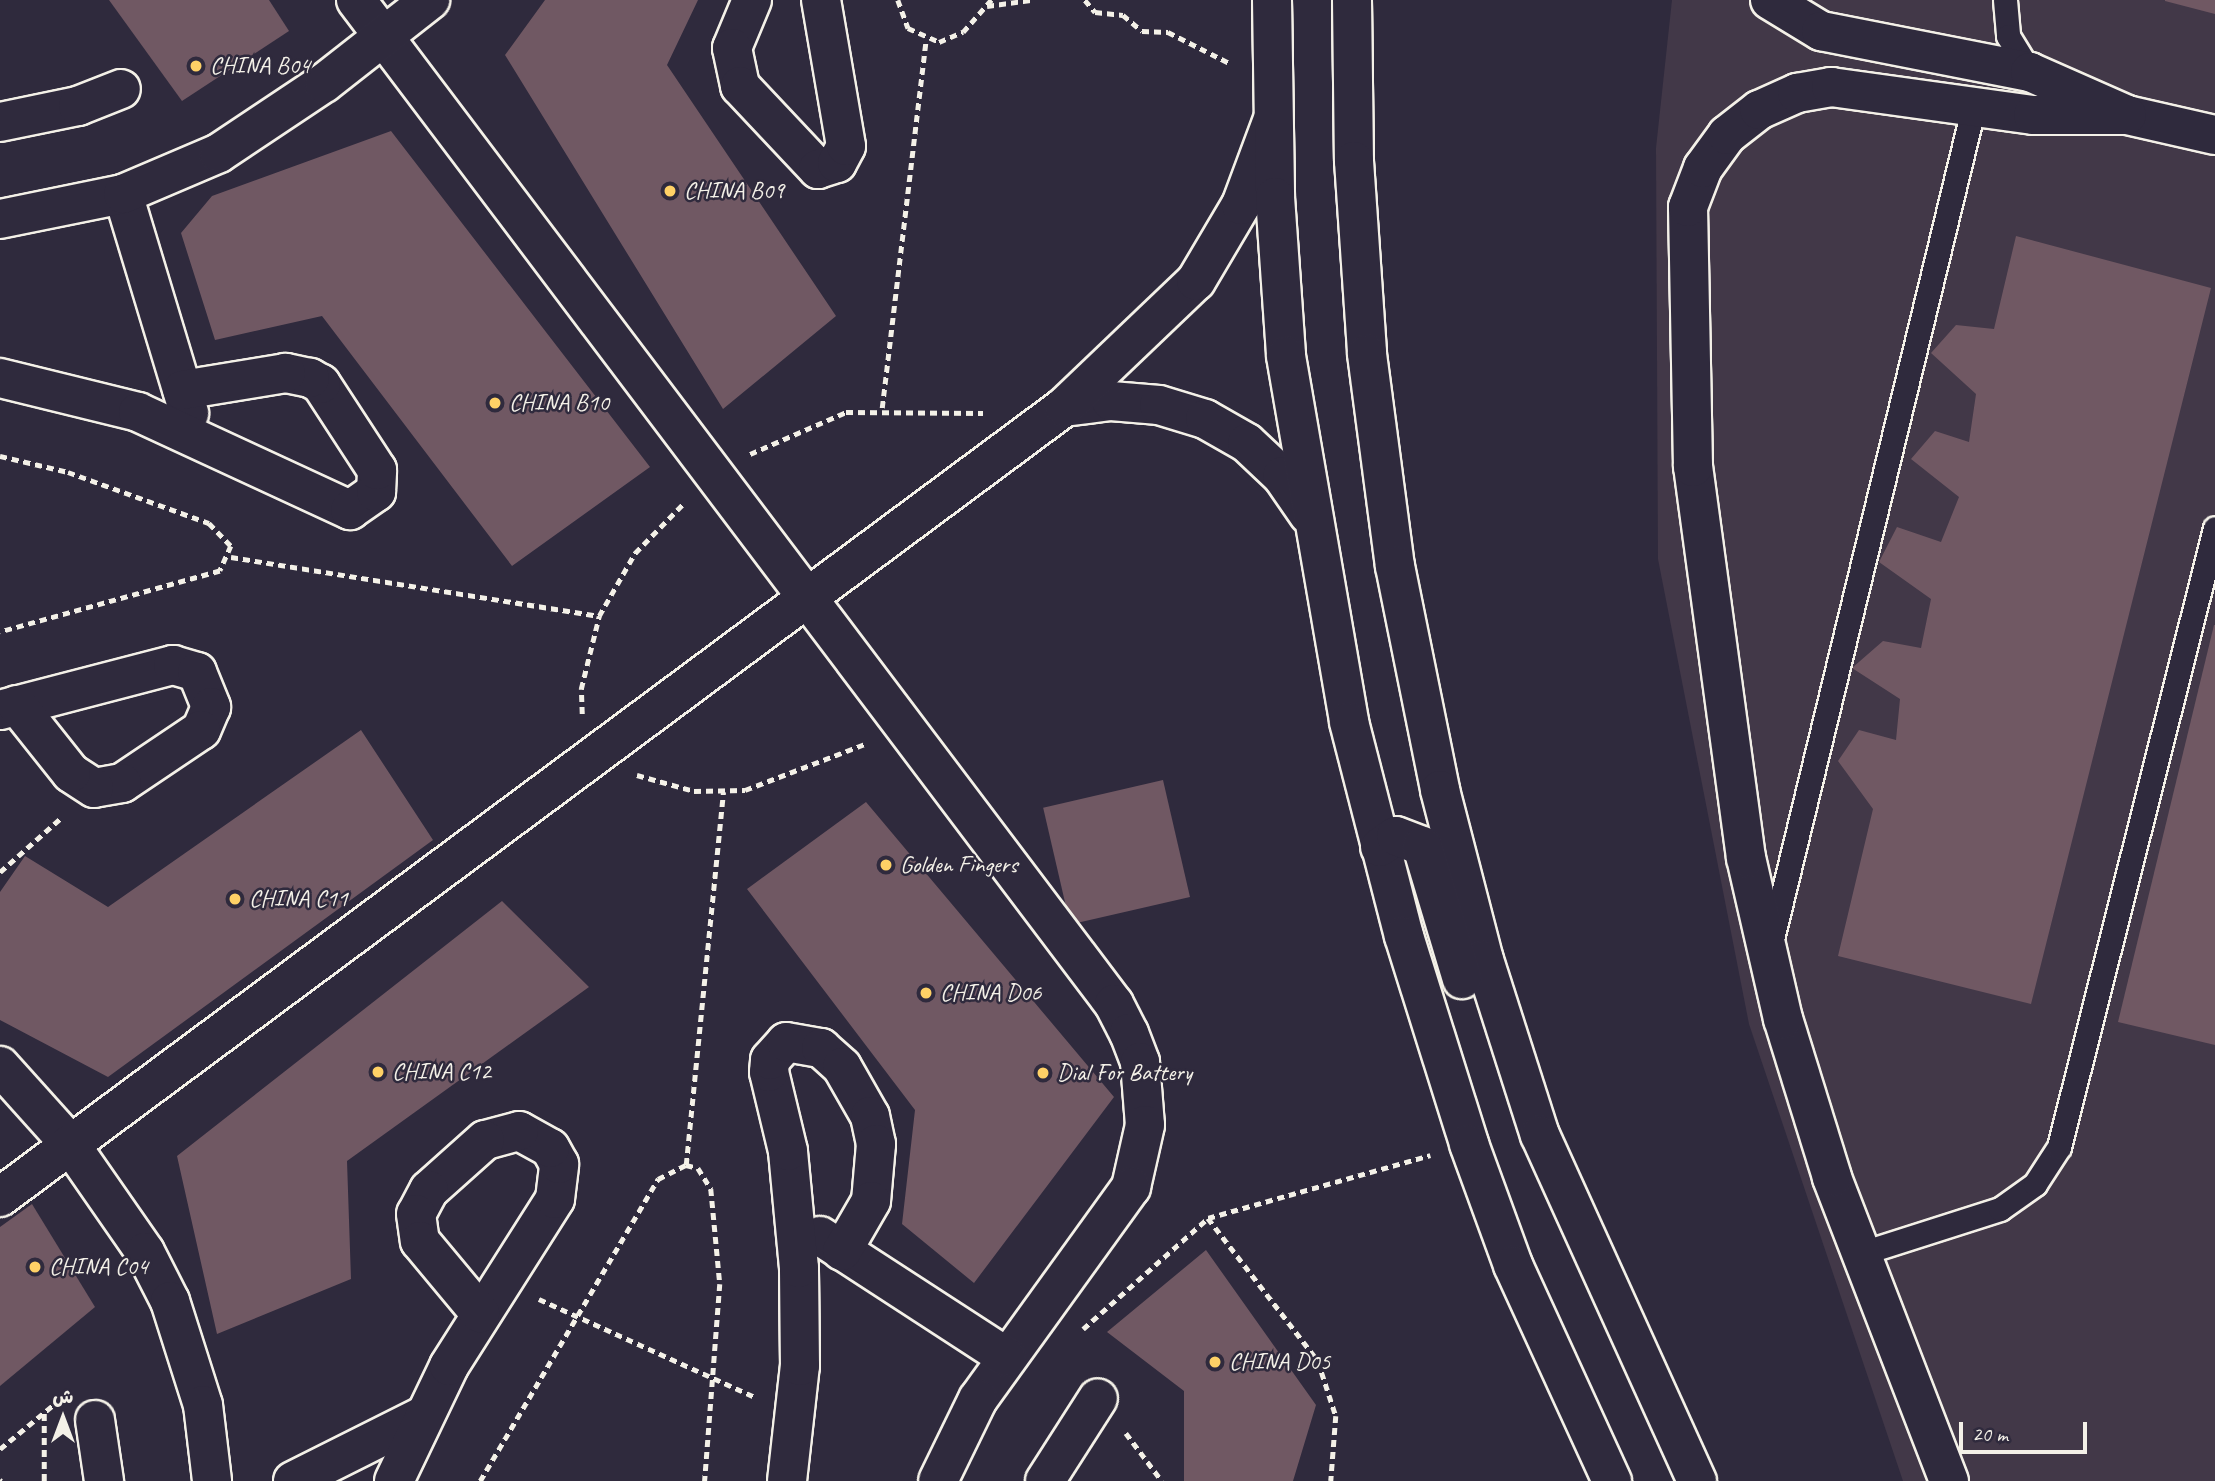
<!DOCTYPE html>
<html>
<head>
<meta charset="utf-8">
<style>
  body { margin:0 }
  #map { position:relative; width:2215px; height:1481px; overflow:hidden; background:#2f2a3d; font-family:Caveat,"Playpen Sans Arabic",sans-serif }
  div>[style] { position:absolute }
  .built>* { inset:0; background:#423848 }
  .building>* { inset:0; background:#705863; transform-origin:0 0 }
  .path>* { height:4.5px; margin-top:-2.25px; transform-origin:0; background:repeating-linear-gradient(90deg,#f4f1e8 0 7px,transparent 0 12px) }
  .roads { filter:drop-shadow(2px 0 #f4f1e8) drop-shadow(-2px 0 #f4f1e8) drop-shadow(0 2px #f4f1e8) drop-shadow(0 -2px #f4f1e8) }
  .service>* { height:23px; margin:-11.5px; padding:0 11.5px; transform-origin:11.5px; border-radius:11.5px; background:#2f2a3d }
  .minor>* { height:38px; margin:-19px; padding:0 19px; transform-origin:19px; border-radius:19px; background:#2f2a3d }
  .tertiary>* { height:38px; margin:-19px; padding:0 19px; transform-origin:19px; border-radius:19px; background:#2f2a3d }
  .dots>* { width:19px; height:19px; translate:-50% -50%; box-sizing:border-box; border:4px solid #2f2a3d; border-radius:50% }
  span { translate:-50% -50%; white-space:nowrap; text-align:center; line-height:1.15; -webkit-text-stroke:5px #2f2a3d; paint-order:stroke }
  .poi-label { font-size:24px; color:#f4f1e8 }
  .left { translate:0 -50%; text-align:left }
  .north { position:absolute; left:28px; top:1383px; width:70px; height:70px; -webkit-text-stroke:5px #2f2a3d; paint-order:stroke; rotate:0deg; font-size:19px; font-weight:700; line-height:28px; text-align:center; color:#f4f1e8 }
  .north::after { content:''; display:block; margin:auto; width:24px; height:32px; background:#f4f1e8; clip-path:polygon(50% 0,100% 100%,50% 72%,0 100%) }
  .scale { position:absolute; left:1959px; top:1422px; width:128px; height:32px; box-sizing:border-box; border:4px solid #f4f1e8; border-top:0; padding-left:9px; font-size:21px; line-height:24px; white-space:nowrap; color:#f4f1e8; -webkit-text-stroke:5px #2f2a3d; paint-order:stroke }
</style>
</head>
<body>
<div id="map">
  <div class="built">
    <i style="clip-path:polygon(1672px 0,2215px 0,2215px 1481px,1903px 1481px,1749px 1024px,1658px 559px,1656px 148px)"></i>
  </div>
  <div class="building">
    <i style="clip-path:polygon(109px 0,269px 0,289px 31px,182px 101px)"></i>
    <i style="clip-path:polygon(545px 0,698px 0,667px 65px,836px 316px,723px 409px,505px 55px)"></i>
    <i style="clip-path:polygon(2165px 0,2215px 0,2215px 14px,2165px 1px)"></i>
    <i style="clip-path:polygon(391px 131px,650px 467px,512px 566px,322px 316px,215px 340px,181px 233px,212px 196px)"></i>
    <i style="clip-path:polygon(2016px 236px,2211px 288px,2031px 1004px,1838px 956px,1873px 809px,1838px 761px,1859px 730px,1896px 740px,1900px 699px,1852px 668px,1883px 641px,1921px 648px,1931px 599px,1879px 562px,1897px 527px,1941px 542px,1959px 497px,1911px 459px,1935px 431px,1969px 442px,1976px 394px,1931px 353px,1956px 325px,1994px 329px)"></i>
    <i style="clip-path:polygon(2214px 625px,2215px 625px,2215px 1045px,2118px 1022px)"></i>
    <i style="clip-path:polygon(361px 730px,433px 840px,108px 1077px,0 1020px,0 892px,25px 856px,108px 907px)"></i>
    <i style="left:1163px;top:780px;width:120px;height:123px;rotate:77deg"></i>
    <i style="clip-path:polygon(866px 802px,1114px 1097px,974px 1283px,902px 1224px,915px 1110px,747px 889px)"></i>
    <i style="clip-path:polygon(502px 901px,589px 987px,347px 1161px,351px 1279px,217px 1334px,177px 1156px)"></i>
    <i style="clip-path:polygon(32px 1204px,95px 1307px,0 1386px,0 1227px)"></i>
    <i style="clip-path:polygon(1206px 1250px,1316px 1405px,1293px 1481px,1184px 1481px,1184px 1391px,1107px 1332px)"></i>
  </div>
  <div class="path">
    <i style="left:898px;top:0;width:30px;rotate:70deg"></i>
    <i style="left:908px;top:28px;width:34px;rotate:24deg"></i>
    <i style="left:939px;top:42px;width:26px;rotate:-23deg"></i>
    <i style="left:963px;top:32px;width:43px;rotate:-48.8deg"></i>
    <i style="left:1085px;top:0;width:16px;rotate:50deg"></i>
    <i style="left:1095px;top:12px;width:28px;rotate:6deg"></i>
    <i style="left:1123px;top:15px;width:25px;rotate:40deg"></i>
    <i style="left:1142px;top:31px;width:26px;rotate:2deg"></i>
    <i style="left:1168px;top:32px;width:71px;rotate:26.9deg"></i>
    <i style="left:987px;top:6px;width:44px;rotate:-7.8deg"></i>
    <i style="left:882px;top:408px;width:370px;rotate:-83.2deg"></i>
    <i style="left:750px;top:454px;width:105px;rotate:-23.6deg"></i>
    <i style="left:846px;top:412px;width:137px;rotate:0.4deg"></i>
    <i style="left:0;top:456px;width:70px;rotate:13.2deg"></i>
    <i style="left:68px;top:472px;width:150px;rotate:19.9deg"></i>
    <i style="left:209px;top:523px;width:32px;rotate:46deg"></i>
    <i style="left:231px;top:546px;width:27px;rotate:114deg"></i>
    <i style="left:220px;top:571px;width:228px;rotate:164.5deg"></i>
    <i style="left:231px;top:557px;width:373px;rotate:9.1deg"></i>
    <i style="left:582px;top:714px;width:25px;rotate:-92deg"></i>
    <i style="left:581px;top:689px;width:75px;rotate:-76.1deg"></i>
    <i style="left:599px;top:616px;width:73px;rotate:-60.3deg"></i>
    <i style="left:635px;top:553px;width:70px;rotate:-45.6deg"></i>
    <i style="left:637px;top:775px;width:59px;rotate:15.7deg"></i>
    <i style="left:694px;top:791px;width:51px;rotate:-1.1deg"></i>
    <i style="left:745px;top:790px;width:129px;rotate:-21deg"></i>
    <i style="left:0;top:872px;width:83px;rotate:-41.6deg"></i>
    <i style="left:686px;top:1165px;width:375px;rotate:-84.3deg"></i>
    <i style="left:1208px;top:1218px;width:231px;rotate:-15.8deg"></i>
    <i style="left:539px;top:1299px;width:239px;rotate:24.4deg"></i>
    <i style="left:1083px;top:1329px;width:167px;rotate:-41.6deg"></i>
    <i style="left:1208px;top:1218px;width:180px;rotate:52.4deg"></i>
    <i style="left:1318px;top:1361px;width:58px;rotate:71.9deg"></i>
    <i style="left:1336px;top:1416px;width:65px;rotate:94.4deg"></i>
    <i style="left:1126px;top:1433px;width:60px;rotate:53.1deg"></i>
    <i style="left:0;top:1449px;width:75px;rotate:-39.6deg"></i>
    <i style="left:0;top:1480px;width:2px;rotate:27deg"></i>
    <i style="left:44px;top:1481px;width:69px;rotate:-90deg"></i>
    <i style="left:480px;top:1481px;width:351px;rotate:-59.5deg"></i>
    <i style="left:658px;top:1179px;width:31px;rotate:-27deg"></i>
    <i style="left:686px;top:1165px;width:12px;rotate:14deg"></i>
    <i style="left:698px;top:1168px;width:25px;rotate:58deg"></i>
    <i style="left:711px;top:1189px;width:95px;rotate:84.6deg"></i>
    <i style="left:720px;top:1284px;width:198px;rotate:94.4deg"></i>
  </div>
  <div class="roads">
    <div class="service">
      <i style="left:2005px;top:0;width:36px;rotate:85deg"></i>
      <i style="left:2008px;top:36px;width:42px;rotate:58.6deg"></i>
      <i style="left:1771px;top:943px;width:858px;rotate:-76.38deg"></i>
      <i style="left:1859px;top:1254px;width:148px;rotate:-17.7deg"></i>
      <i style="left:2000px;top:1209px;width:43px;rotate:-35.5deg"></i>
      <i style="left:2035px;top:1184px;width:44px;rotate:-57deg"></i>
      <i style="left:2059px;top:1147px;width:638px;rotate:-75.85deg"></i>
    </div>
    <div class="minor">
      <i style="left:356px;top:0;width:1258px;rotate:52.95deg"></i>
      <i style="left:1114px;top:1004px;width:33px;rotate:63deg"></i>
      <i style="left:1129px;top:1033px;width:31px;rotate:69deg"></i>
      <i style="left:1140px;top:1062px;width:63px;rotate:85.5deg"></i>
      <i style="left:1145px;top:1125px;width:64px;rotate:102.7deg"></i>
      <i style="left:1131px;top:1187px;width:261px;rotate:125.8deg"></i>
      <i style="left:978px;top:1399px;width:91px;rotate:116deg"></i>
      <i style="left:752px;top:0;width:52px;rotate:112.6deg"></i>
      <i style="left:732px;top:48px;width:39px;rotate:78deg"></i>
      <i style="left:740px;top:86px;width:114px;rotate:46.8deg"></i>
      <i style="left:818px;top:169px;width:20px;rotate:-18deg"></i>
      <i style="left:837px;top:163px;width:19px;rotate:-62deg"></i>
      <i style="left:846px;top:146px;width:148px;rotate:-99.7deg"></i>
      <i style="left:1770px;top:0;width:60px;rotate:31.3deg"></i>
      <i style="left:1821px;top:31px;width:213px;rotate:11.1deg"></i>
      <i style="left:2030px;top:72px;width:106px;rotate:23.9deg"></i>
      <i style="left:2127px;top:115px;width:90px;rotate:12.8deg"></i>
      <i style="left:0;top:122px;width:80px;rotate:-11.6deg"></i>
      <i style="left:78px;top:106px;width:46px;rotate:-21.6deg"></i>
      <i style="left:123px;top:194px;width:229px;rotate:73.2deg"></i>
      <i style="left:0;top:219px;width:126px;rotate:-11.5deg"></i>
      <i style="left:123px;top:194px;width:104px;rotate:-23.1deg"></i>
      <i style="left:219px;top:153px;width:126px;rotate:-33.7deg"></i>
      <i style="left:324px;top:83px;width:135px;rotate:-38.1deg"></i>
      <i style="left:0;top:378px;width:142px;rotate:13.8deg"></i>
      <i style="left:138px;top:412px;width:234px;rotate:24.8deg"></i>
      <i style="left:350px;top:510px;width:32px;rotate:-35deg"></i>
      <i style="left:376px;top:492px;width:22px;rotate:-87deg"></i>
      <i style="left:377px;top:470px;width:103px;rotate:-123.1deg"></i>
      <i style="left:321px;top:384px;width:13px;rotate:-151deg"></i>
      <i style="left:310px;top:378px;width:25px;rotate:-168deg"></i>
      <i style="left:286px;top:373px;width:105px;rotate:170.7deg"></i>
      <i style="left:1064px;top:407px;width:47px;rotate:-7.3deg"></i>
      <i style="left:1111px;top:401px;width:48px;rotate:4.8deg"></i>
      <i style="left:1159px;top:405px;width:48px;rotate:16.9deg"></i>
      <i style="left:1205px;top:419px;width:48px;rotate:29.7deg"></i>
      <i style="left:1247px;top:443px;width:48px;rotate:43.3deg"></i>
      <i style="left:1282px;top:476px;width:47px;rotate:55.3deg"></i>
      <i style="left:0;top:710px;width:179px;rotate:-14.6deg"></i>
      <i style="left:173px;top:665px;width:25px;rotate:16deg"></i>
      <i style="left:197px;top:672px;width:38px;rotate:68deg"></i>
      <i style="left:211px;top:707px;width:25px;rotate:113deg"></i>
      <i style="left:201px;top:730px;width:95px;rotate:146.1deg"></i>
      <i style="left:122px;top:783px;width:28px;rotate:170deg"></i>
      <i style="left:94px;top:788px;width:27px;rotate:-147deg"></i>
      <i style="left:71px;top:773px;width:87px;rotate:-128.5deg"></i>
      <i style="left:0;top:1066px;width:105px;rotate:48.1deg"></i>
      <i style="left:70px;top:1144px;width:131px;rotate:55.2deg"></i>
      <i style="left:145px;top:1252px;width:55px;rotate:63deg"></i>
      <i style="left:170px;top:1301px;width:109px;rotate:72.4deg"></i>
      <i style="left:203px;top:1405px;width:77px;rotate:83.2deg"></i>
      <i style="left:0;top:1197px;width:1325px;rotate:-36.59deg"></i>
      <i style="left:1064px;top:407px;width:182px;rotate:-43.7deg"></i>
      <i style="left:1196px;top:281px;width:88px;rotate:-59.4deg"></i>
      <i style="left:1241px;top:205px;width:92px;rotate:-69.6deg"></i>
      <i style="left:820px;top:1236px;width:222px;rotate:33deg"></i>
      <i style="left:95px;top:1420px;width:62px;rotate:81.6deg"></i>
      <i style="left:293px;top:1481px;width:145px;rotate:-26.6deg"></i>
      <i style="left:394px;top:1481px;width:127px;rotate:-64.4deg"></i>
      <i style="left:449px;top:1366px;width:198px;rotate:-57.6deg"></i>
      <i style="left:555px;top:1199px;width:35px;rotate:-83deg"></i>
      <i style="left:559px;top:1164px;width:18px;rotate:-119deg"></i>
      <i style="left:550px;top:1148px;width:35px;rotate:-151deg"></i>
      <i style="left:519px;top:1131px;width:35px;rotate:165deg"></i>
      <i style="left:485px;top:1140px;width:75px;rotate:138.2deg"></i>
      <i style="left:429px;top:1190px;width:27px;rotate:118deg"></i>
      <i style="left:416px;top:1214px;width:27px;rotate:82deg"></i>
      <i style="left:420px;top:1241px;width:94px;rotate:50.2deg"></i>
      <i style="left:787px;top:1481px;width:116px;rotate:-83.6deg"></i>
      <i style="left:800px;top:1366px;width:98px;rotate:-90.6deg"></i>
      <i style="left:799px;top:1268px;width:118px;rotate:-95.4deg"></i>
      <i style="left:788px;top:1151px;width:81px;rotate:-103.5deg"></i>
      <i style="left:769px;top:1072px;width:12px;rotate:-85deg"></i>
      <i style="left:770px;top:1060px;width:24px;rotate:-48deg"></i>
      <i style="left:786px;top:1042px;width:36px;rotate:10deg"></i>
      <i style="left:821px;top:1048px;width:28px;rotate:42deg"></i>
      <i style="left:842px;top:1067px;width:56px;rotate:60.3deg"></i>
      <i style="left:870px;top:1116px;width:29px;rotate:78deg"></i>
      <i style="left:876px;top:1144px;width:57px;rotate:95deg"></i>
      <i style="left:871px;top:1201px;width:58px;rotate:120.1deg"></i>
      <i style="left:1045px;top:1481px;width:98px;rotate:-57.4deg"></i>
      <i style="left:1949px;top:1481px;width:326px;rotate:-111.1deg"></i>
      <i style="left:1832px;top:1177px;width:165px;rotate:-107.2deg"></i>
      <i style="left:1783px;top:1019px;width:165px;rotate:-102.9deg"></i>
      <i style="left:1746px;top:858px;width:395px;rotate:-97.7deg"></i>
      <i style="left:1693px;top:467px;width:260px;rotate:-91.1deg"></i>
      <i style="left:1688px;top:207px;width:42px;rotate:-69deg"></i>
      <i style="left:1703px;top:168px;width:41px;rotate:-54deg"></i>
      <i style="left:1727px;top:135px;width:41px;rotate:-38deg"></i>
      <i style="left:1759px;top:110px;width:42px;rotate:-24.1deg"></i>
      <i style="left:1797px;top:93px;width:35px;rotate:-10deg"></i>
      <i style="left:1831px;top:87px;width:204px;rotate:7.9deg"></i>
      <i style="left:2033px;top:115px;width:94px"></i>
    </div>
    <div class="tertiary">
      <i style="left:1272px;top:0;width:197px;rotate:89.1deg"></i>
      <i style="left:1275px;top:197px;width:159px;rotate:86deg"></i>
      <i style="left:1286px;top:356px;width:371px;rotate:80.2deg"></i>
      <i style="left:1349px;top:722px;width:221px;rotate:75.6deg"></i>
      <i style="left:1404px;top:936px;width:218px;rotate:72.6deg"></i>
      <i style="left:1469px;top:1144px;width:129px;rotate:70deg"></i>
      <i style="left:1513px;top:1265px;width:238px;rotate:65.4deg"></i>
      <i style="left:1352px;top:0;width:161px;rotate:89.3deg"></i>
      <i style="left:1354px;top:161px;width:193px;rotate:86.1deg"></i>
      <i style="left:1367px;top:354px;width:214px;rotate:82.5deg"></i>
      <i style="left:1395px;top:566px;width:228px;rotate:78.6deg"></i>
      <i style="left:1440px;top:790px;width:176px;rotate:75.5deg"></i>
      <i style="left:1484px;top:960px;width:184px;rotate:72.3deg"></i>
      <i style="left:1540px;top:1135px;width:380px;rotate:65.6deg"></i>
      <i style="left:1380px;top:847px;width:19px;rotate:-35deg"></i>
      <i style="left:1396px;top:836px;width:28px;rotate:21deg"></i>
      <i style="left:1422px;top:846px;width:139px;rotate:73.3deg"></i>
    </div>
  </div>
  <div class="dots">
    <i style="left:196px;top:66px;background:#ffd166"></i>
    <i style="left:670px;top:191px;background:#ffd166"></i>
    <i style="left:495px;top:403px;background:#ffd166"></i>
    <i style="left:886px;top:865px;background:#ffd166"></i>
    <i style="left:235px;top:899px;background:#ffd166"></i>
    <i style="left:926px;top:993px;background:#ffd166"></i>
    <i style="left:378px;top:1072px;background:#ffd166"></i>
    <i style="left:1043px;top:1073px;background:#ffd166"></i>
    <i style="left:35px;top:1267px;background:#ffd166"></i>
    <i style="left:1215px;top:1362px;background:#ffd166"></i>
  </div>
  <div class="poi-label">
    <span class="left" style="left:210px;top:66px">CHINA B04</span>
    <span class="left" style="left:684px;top:191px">CHINA B09</span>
    <span class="left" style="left:509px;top:403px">CHINA B10</span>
    <span class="left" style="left:900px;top:865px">Golden Fingers</span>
    <span class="left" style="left:249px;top:899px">CHINA C11</span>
    <span class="left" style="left:940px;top:993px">CHINA D06</span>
    <span class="left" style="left:392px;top:1072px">CHINA C12</span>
    <span class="left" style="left:1057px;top:1073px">Dial For Battery</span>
    <span class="left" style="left:49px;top:1267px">CHINA C04</span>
    <span class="left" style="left:1229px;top:1362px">CHINA D05</span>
  </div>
  <div class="north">ش</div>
  <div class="scale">20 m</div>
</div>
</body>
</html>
